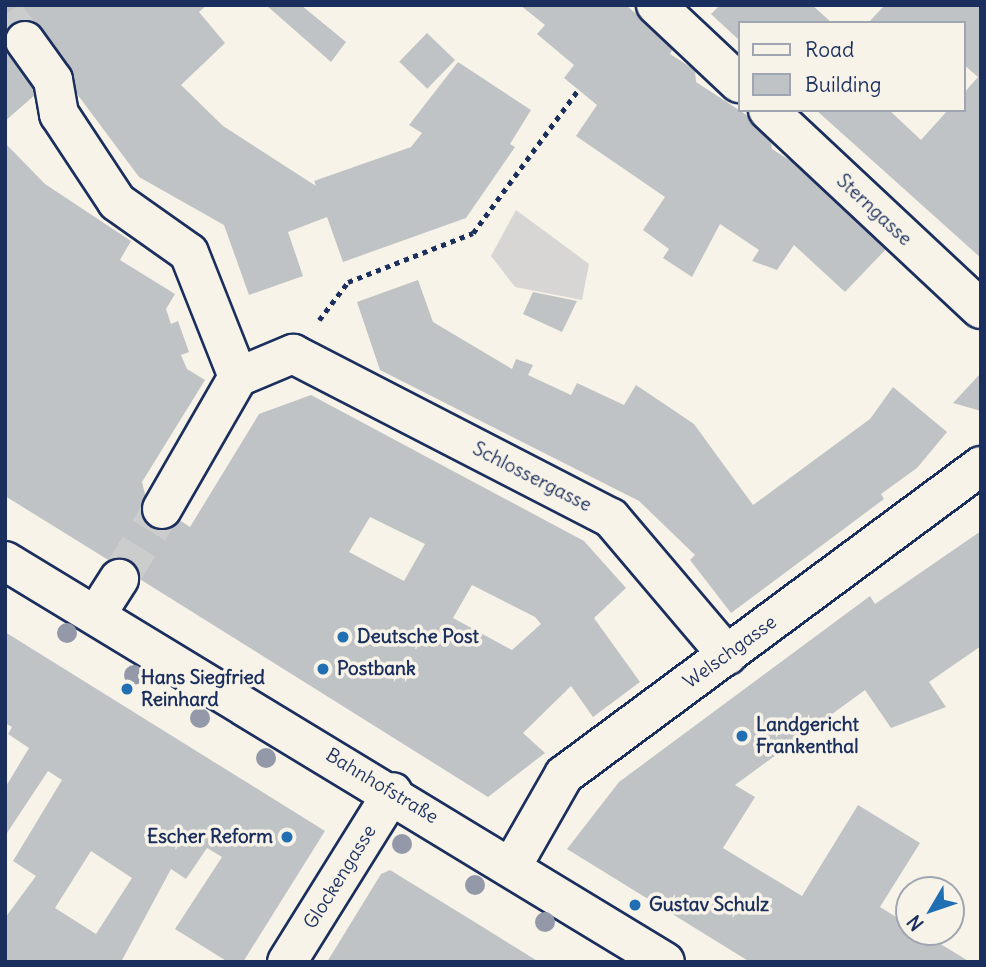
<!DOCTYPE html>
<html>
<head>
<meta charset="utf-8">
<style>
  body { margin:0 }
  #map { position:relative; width:986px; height:967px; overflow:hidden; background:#f7f3e8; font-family:Delius,sans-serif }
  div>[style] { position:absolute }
  .green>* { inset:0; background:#d7d6d4 }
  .building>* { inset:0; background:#c0c3c5; transform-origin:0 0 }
  .street-tunnel>* { height:38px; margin-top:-19px; transform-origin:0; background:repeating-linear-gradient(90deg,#cbcccc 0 38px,transparent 0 57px) }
  .path>* { height:4.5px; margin-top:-2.25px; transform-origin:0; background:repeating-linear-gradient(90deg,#1b2f5e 0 5px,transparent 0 10px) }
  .roads { filter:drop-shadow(2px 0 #1b2f5e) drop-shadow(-2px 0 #1b2f5e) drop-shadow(0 2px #1b2f5e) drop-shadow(0 -2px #1b2f5e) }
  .street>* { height:38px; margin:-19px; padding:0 19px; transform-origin:19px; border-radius:19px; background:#f7f3e8 }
  .trees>* { width:20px; height:20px; margin:-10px; border-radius:50%; background:#9399a9 }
  .dots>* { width:19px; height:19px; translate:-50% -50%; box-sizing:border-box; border:4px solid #f7f3e8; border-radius:50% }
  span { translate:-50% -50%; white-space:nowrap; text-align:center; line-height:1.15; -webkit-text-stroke:7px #f7f3e8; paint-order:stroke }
  .street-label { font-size:19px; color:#1b2f5e }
  .poi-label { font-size:19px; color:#1b2f5e; font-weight:700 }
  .left { translate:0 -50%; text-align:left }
  .right { translate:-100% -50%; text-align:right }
  .frame { position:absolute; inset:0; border:7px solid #1b2f5e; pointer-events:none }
  .legend { position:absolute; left:738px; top:21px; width:228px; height:91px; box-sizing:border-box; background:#f7f3e8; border:2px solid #9fa5b1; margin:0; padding:9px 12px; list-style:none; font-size:21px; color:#1b2f5e }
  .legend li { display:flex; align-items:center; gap:14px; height:35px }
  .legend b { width:35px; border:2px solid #9fa5b1 }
  .north { position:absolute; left:895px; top:876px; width:70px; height:70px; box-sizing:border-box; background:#f7f3e8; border:2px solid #9fa5b1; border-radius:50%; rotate:231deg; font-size:19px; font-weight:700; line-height:28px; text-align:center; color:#1b2f5e }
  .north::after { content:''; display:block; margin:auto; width:24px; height:32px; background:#1f6fb2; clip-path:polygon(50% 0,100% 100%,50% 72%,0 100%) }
</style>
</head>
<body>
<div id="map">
  <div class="green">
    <i style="clip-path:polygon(516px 210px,589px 264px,582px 300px,515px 287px,491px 256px)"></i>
  </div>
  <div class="building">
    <i style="clip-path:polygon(5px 5px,207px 5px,199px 12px,225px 43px,181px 85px,223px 126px,316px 186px,314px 181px,411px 147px,422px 133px,409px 125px,458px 62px,531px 110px,510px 144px,515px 147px,466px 218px,343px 262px,327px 217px,288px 232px,303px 276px,249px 295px,224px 225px,139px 177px,33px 35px,43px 88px,5px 121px)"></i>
    <i style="clip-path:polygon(266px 5px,301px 5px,346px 42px,331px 62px)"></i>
    <i style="clip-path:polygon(520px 5px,626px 5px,674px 47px,670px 54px,695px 70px,696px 82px,745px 114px,770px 136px,772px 149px,810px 173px,888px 247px,845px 292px,794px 245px,777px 270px,752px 261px,759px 250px,720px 224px,692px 277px,663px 258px,669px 249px,643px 230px,665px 197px,576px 136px,597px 105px,564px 78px,574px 65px,537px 34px,545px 25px)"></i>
    <i style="clip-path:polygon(720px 5px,812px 5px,832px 23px,739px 23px,739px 40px,711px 14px)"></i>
    <i style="clip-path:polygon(885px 5px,981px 5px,981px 258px,816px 110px,889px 110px,921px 140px,948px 110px,963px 110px,963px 94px,978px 77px,963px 64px,963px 23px,868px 23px)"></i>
    <i style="left:427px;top:33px;width:39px;height:40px;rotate:44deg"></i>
    <i style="clip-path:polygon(evenodd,5px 143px,45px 184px,131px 241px,120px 260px,175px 294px,166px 309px,171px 324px,178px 321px,189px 352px,181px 355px,187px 369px,205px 380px,142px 482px,146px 498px,190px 527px,259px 414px,311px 395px,584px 541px,626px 588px,594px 618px,640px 682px,593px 717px,571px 686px,523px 733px,545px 753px,488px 797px,138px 578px,134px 586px,106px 568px,110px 561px,5px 496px,5px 143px,370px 517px,425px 544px,404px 581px,349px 552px,370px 517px,5px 143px,472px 585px,535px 617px,541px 624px,512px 650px,453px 618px,472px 585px)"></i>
    <i style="clip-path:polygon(418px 280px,433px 322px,512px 369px,516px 359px,533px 365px,528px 375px,571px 395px,577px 383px,624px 405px,636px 385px,694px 424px,753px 505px,870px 419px,893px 387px,947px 432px,917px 468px,881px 494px,884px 499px,731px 613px,690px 560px,695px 555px,639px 501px,380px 370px,357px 302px)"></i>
    <i style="clip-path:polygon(533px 292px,577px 301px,562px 332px,523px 314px)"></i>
    <i style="clip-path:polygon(981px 373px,981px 411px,953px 403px)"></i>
    <i style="clip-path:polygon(981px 531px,981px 646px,929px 682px,946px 707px,891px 728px,865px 690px,735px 785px,755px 797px,723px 848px,802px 896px,858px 805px,920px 843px,880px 907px,909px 925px,909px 932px,921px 932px,970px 962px,750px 962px,567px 849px,619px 782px,870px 596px,875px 604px)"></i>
    <i style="clip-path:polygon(evenodd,5px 632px,325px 831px,243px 962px,228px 962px,175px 929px,222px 857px,207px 848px,186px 879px,171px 869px,121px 962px,5px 962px,5px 918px,36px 876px,13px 861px,62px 780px,48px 771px,5px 836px,5px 788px,29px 748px,8px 734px,12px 727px,5px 723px,5px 632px,91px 851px,132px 878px,96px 934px,55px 908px,91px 851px)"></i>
    <i style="clip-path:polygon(390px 870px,473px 921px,539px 962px,327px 962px,381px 874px)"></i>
  </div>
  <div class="street-tunnel">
    <i style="left:5px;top:15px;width:33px;rotate:52deg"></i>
    <i style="left:119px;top:579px;width:82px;rotate:-58.4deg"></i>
  </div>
  <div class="path">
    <i style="left:319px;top:320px;width:48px;rotate:-52.7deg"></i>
    <i style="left:348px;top:282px;width:134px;rotate:-21.4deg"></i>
    <i style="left:473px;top:233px;width:177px;rotate:-53.7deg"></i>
  </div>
  <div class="roads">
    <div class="street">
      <i style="left:656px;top:5px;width:114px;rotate:43.2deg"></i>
      <i style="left:25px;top:41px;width:48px;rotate:54.3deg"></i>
      <i style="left:53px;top:80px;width:35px;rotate:80deg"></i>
      <i style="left:59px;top:114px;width:105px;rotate:56.6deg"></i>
      <i style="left:117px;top:202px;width:88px;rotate:35.3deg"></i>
      <i style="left:189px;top:253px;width:133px;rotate:68.4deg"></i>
      <i style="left:238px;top:377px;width:60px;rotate:-22.7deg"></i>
      <i style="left:293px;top:354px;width:358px;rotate:27.3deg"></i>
      <i style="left:611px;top:518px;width:180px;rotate:49.7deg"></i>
      <i style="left:768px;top:110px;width:291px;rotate:43.1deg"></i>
      <i style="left:162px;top:509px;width:152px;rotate:-60.1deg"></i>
      <i style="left:5px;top:561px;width:772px;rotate:31.28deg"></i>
      <i style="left:96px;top:615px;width:43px;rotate:-57.4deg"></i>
      <i style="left:512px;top:866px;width:105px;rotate:-60.3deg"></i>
      <i style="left:564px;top:775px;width:519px;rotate:-36.54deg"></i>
      <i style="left:287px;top:962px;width:200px;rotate:-58.1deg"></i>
    </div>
  </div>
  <div class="trees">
    <i style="left:67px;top:633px"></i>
    <i style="left:134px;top:675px"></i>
    <i style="left:200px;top:718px"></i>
    <i style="left:266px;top:758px"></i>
    <i style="left:402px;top:844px"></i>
    <i style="left:475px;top:885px"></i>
    <i style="left:545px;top:922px"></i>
  </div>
  <div class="dots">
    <i style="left:343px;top:637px;background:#1f6fb2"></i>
    <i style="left:323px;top:669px;background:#1f6fb2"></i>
    <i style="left:127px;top:689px;background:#1f6fb2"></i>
    <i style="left:742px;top:736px;background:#1f6fb2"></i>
    <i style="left:287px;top:837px;background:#1f6fb2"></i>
    <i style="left:635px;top:905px;background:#1f6fb2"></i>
  </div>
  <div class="street-label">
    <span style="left:874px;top:210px;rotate:43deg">Sterngasse</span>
    <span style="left:532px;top:477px;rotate:27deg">Schlossergasse</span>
    <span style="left:730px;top:652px;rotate:-36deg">Welschgasse</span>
    <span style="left:382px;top:786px;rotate:31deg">Bahnhofstraße</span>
    <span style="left:340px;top:877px;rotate:-58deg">Glockengasse</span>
  </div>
  <div class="poi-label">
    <span class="left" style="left:357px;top:637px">Deutsche Post</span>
    <span class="left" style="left:337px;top:669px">Postbank</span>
    <span class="left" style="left:141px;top:689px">Hans Siegfried<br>Reinhard</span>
    <span class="left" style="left:756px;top:736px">Landgericht<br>Frankenthal</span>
    <span class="right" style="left:273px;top:837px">Escher Reform</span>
    <span class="left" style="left:649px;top:905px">Gustav Schulz</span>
  </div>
  <div class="frame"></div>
  <ul class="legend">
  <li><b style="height:9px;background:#f7f3e8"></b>Road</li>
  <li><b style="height:19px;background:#c0c3c5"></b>Building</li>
  </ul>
  <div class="north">N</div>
</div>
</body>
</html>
